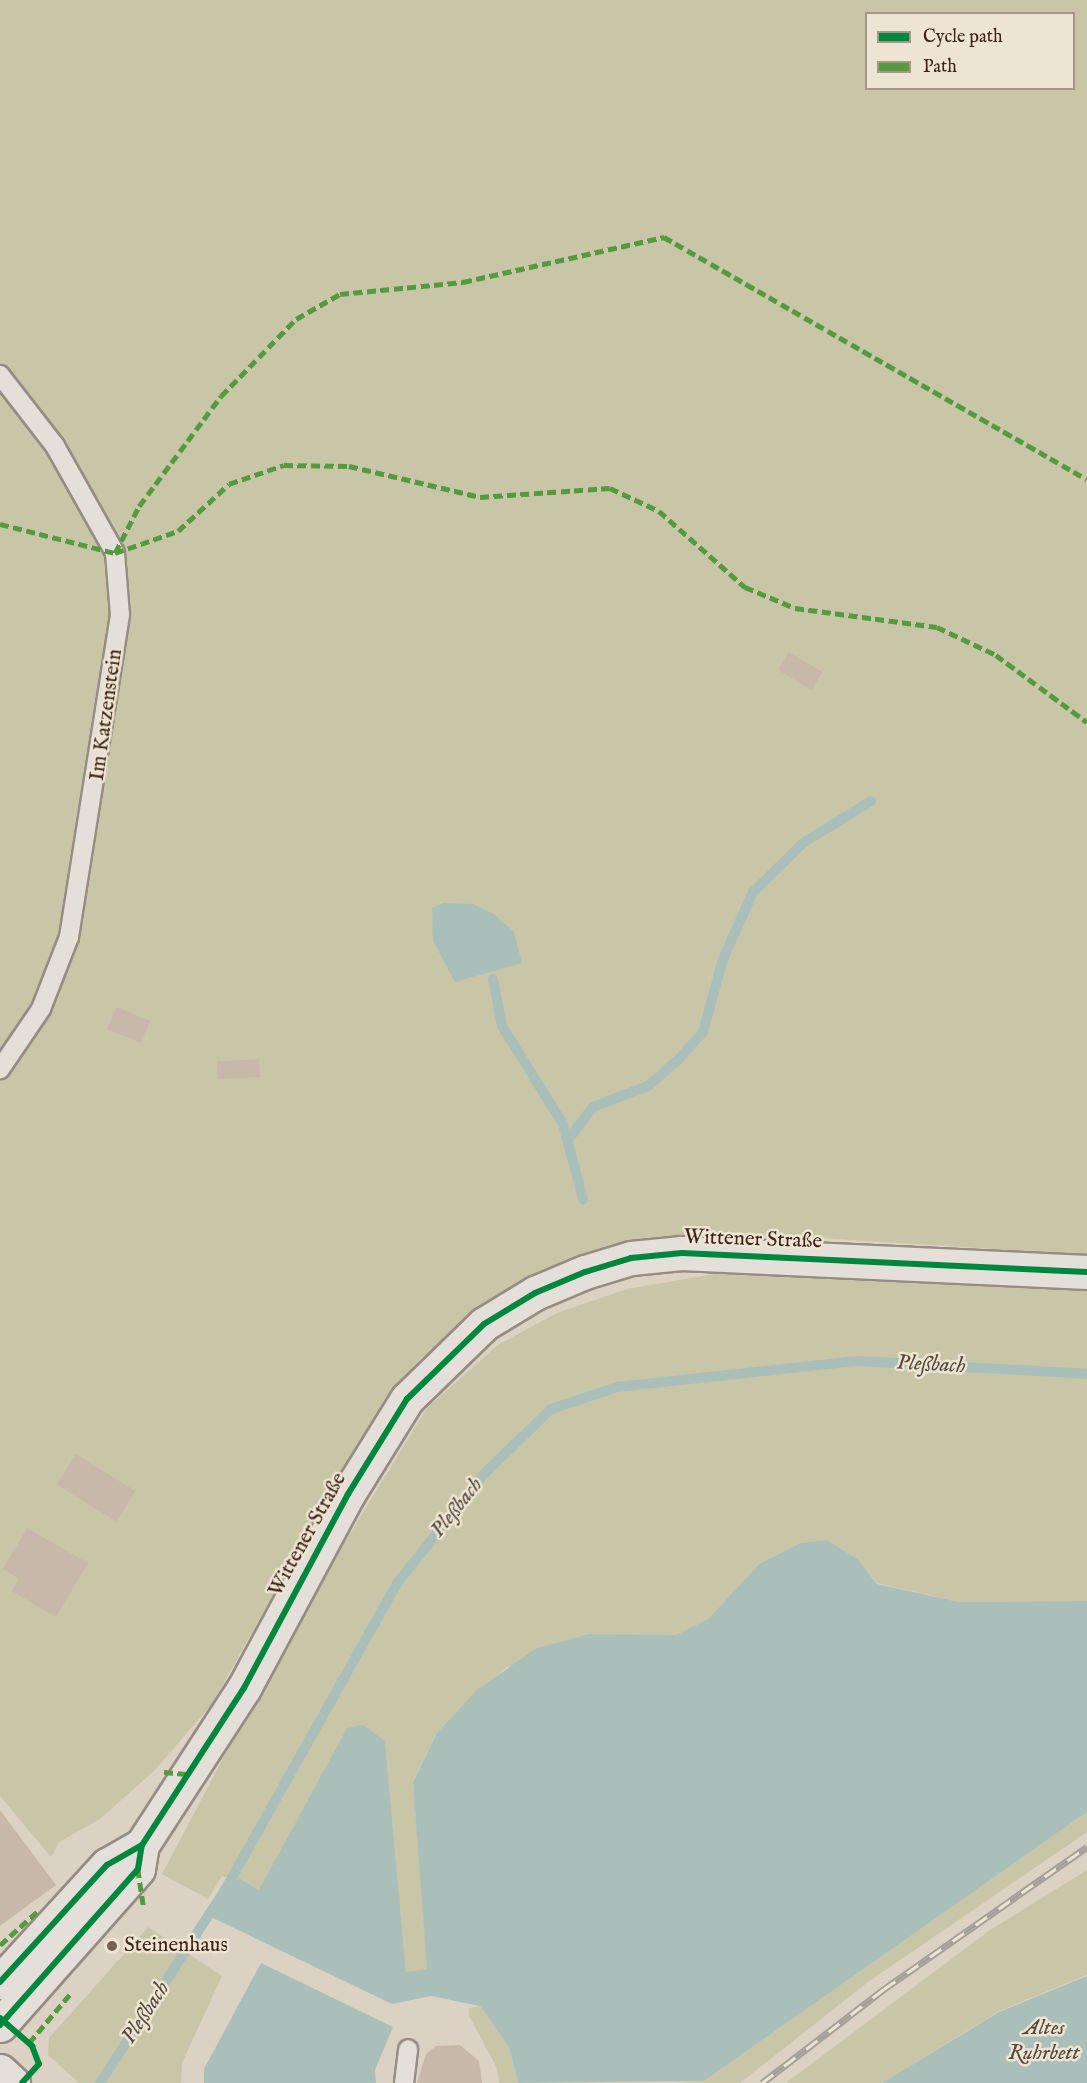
<!DOCTYPE html>
<html>
<head>
<meta charset="utf-8">
<style>
  body { margin:0 }
  #map { position:relative; width:1087px; height:2083px; overflow:hidden; background:#dbd2c4; font-family:"IM FELL English",serif }
  div>[style] { position:absolute }
  .green>* { inset:0; background:#c8c6a6 }
  .water>* { inset:0; background:#abbfba }
  .stream>* { height:10px; margin:-5px; padding:0 5px; transform-origin:5px; border-radius:5px; background:#abbfba }
  .building>* { inset:0; background:#c7b8aa; transform-origin:0 0 }
  .roads { filter:drop-shadow(2px 0 #958c83) drop-shadow(-2px 0 #958c83) drop-shadow(0 2px #958c83) drop-shadow(0 -2px #958c83) }
  .lane>* { height:18px; margin:-9px; padding:0 9px; transform-origin:9px; border-radius:9px; background:#e4dfd8 }
  .secondary>* { height:33px; margin:-16.5px; padding:0 16.5px; transform-origin:16.5px; border-radius:16.5px; background:#e4dfd8 }
  .rail>* { height:7px; margin-top:-3.5px; transform-origin:0; background:repeating-linear-gradient(90deg,#eee4d2 0 14px,#a6a09a 0 28px); box-sizing:border-box; border-block:2px solid #a6a09a }
  .quiet>* { height:4.5px; margin-top:-2.25px; transform-origin:0; background:repeating-linear-gradient(90deg,#539b3e 0 9px,transparent 0 13.5px) }
  .cycleway>* { height:6px; margin:-3px; padding:0 3px; transform-origin:3px; border-radius:3px; background:#00873e }
  .dots>* { width:16px; height:16px; translate:-50% -50%; box-sizing:border-box; border:3px solid #eee4d2; border-radius:50% }
  span { translate:-50% -50%; white-space:nowrap; text-align:center; line-height:1.15; -webkit-text-stroke:5px #eee4d2; paint-order:stroke }
  .street-label { font-size:21px; color:#3d241a }
  .poi-label { font-size:21px; color:#3d241a }
  .left { translate:0 -50%; text-align:left }
  .water-label { font-size:22px; color:#544941; font-style:italic }
  .legend { position:absolute; left:865px; top:12px; width:210px; height:78px; box-sizing:border-box; background:#eee4d2; border:2px solid #a79788; margin:0; padding:8px 10px; list-style:none; font-size:18px; color:#3d241a }
  .legend li { display:flex; align-items:center; gap:12px; height:30px }
  .legend b { width:30px; border:2px solid #a79788 }
</style>
</head>
<body>
<div id="map">
  <div class="green">
    <i style="clip-path:polygon(evenodd,0 0,1087px 0,1087px 1255px,727px 1232px,617px 1248px,513px 1288px,419px 1360px,358px 1442px,212px 1704px,155px 1770px,100px 1819px,59px 1842px,51px 1857px,0 1796px,0 0,866px 14px,1074px 14px,1074px 88px,866px 88px,866px 14px)"></i>
    <i style="clip-path:polygon(715px 1274px,1087px 1291px,1087px 1601px,959px 1602px,877px 1583px,859px 1560px,827px 1540px,800px 1543px,759px 1564px,708px 1619px,676px 1635px,641px 1635px,506px 1667px,437px 1733px,413px 1781px,428px 1969px,406px 1973px,385px 1741px,274px 1866px,259px 1891px,222px 1876px,208px 1899px,162px 1874px,292px 1628px,427px 1408px,498px 1345px,557px 1313px,627px 1289px)"></i>
    <i style="clip-path:polygon(1087px 1812px,1087px 1832px,868px 1982px,740px 2083px,673px 2083px,704px 2081px)"></i>
    <i style="clip-path:polygon(1087px 1870px,1087px 1975px,999px 2011px,882px 2083px,786px 2083px,990px 1930px)"></i>
    <i style="clip-path:polygon(148px 1927px,222px 1976px,182px 2063px,181px 2083px,79px 2083px,48px 2055px,49px 2038px)"></i>
    <i style="clip-path:polygon(480px 2006px,509px 2047px,518px 2083px,499px 2083px,497px 2068px,469px 2016px,469px 2008px)"></i>
  </div>
  <div class="water">
    <i style="clip-path:polygon(443px 903px,473px 904px,494px 914px,514px 932px,522px 963px,455px 982px,433px 941px,432px 908px)"></i>
    <i style="clip-path:polygon(827px 1540px,859px 1560px,877px 1584px,959px 1602px,1087px 1601px,1087px 1812px,704px 2081px,518px 2083px,509px 2047px,480px 2006px,431px 1996px,392px 2004px,209px 1916px,229px 1883px,240px 1879px,259px 1890px,347px 1728px,363px 1725px,385px 1741px,406px 1972px,427px 1969px,413px 1782px,437px 1733px,477px 1690px,535px 1649px,589px 1634px,676px 1635px,708px 1619px,759px 1564px,800px 1543px)"></i>
    <i style="clip-path:polygon(261px 1963px,393px 2027px,375px 2070px,376px 2083px,204px 2083px,204px 2069px)"></i>
    <i style="clip-path:polygon(1087px 1976px,1087px 2083px,882px 2083px,999px 2012px)"></i>
  </div>
  <div class="stream">
    <i style="left:493px;top:979px;width:48px;rotate:79.2deg"></i>
    <i style="left:502px;top:1026px;width:115px;rotate:58.1deg"></i>
    <i style="left:563px;top:1124px;width:78px;rotate:75.1deg"></i>
    <i style="left:568px;top:1140px;width:41px;rotate:-52.9deg"></i>
    <i style="left:593px;top:1107px;width:59px;rotate:-20.9deg"></i>
    <i style="left:648px;top:1086px;width:38px;rotate:-41deg"></i>
    <i style="left:677px;top:1061px;width:39px;rotate:-48deg"></i>
    <i style="left:703px;top:1032px;width:76px;rotate:-74.7deg"></i>
    <i style="left:723px;top:959px;width:73px;rotate:-65.9deg"></i>
    <i style="left:753px;top:892px;width:70px;rotate:-44.4deg"></i>
    <i style="left:803px;top:843px;width:80px;rotate:-31.7deg"></i>
    <i style="left:100px;top:2083px;width:230px;rotate:-57.1deg"></i>
    <i style="left:225px;top:1890px;width:353px;rotate:-60.7deg"></i>
    <i style="left:398px;top:1582px;width:139px;rotate:-51.4deg"></i>
    <i style="left:485px;top:1473px;width:92px;rotate:-44.1deg"></i>
    <i style="left:551px;top:1409px;width:70px;rotate:-18.4deg"></i>
    <i style="left:617px;top:1387px;width:242px;rotate:-6.2deg"></i>
    <i style="left:858px;top:1361px;width:229px;rotate:3.2deg"></i>
  </div>
  <div class="building">
    <i style="left:789px;top:652px;width:39px;height:21px;rotate:31deg"></i>
    <i style="left:116px;top:1007px;width:37px;height:24px;rotate:22deg"></i>
    <i style="left:259px;top:1059px;width:18px;height:42px;rotate:87deg"></i>
    <i style="left:76px;top:1454px;width:70px;height:36px;rotate:32deg"></i>
    <i style="clip-path:polygon(27px 1528px,88px 1563px,56px 1617px,12px 1591px,19px 1579px,3px 1569px)"></i>
    <i style="clip-path:polygon(0 1810px,56px 1885px,0 1926px)"></i>
    <i style="clip-path:polygon(460px 2045px,479px 2061px,482px 2083px,417px 2083px,426px 2054px,436px 2046px)"></i>
  </div>
  <div class="roads">
    <div class="lane">
      <i style="left:0;top:375px;width:90px;rotate:52.2deg"></i>
      <i style="left:55px;top:446px;width:123px;rotate:60.7deg"></i>
      <i style="left:115px;top:553px;width:62px;rotate:85.4deg"></i>
      <i style="left:120px;top:615px;width:326px;rotate:99deg"></i>
      <i style="left:69px;top:937px;width:77px;rotate:111.3deg"></i>
      <i style="left:41px;top:1009px;width:73px;rotate:124.3deg"></i>
      <i style="left:404px;top:2083px;width:34px;rotate:-83deg"></i>
    </div>
    <div class="secondary">
      <i style="left:0;top:1982px;width:159px;rotate:-47.6deg"></i>
      <i style="left:107px;top:1865px;width:40px;rotate:-29.7deg"></i>
      <i style="left:0;top:2025px;width:208px;rotate:-48.5deg"></i>
      <i style="left:138px;top:1869px;width:24px;rotate:-81deg"></i>
      <i style="left:142px;top:1845px;width:187px;rotate:-57deg"></i>
      <i style="left:244px;top:1688px;width:220px;rotate:-61.8deg"></i>
      <i style="left:348px;top:1494px;width:112px;rotate:-58.2deg"></i>
      <i style="left:407px;top:1399px;width:107px;rotate:-44.2deg"></i>
      <i style="left:484px;top:1324px;width:60px;rotate:-31.3deg"></i>
      <i style="left:535px;top:1293px;width:54px;rotate:-22.8deg"></i>
      <i style="left:585px;top:1272px;width:48px;rotate:-16.9deg"></i>
      <i style="left:631px;top:1258px;width:51px;rotate:-5.6deg"></i>
      <i style="left:682px;top:1253px;width:405px;rotate:2.7deg"></i>
      <i style="left:0;top:2071px;width:18px;rotate:43deg"></i>
    </div>
  </div>
  <div class="rail">
    <i style="left:762px;top:2083px;width:154px;rotate:-37.6deg"></i>
    <i style="left:884px;top:1989px;width:248px;rotate:-35deg"></i>
  </div>
  <div class="quiet">
    <i style="left:0;top:524px;width:119px;rotate:14.2deg"></i>
    <i style="left:115px;top:553px;width:67px;rotate:-19.2deg"></i>
    <i style="left:178px;top:531px;width:69px;rotate:-42.7deg"></i>
    <i style="left:229px;top:484px;width:58px;rotate:-19.1deg"></i>
    <i style="left:284px;top:465px;width:65px;rotate:0.9deg"></i>
    <i style="left:349px;top:466px;width:135px;rotate:13.3deg"></i>
    <i style="left:480px;top:497px;width:130px;rotate:-4deg"></i>
    <i style="left:610px;top:488px;width:54px;rotate:25.1deg"></i>
    <i style="left:659px;top:511px;width:115px;rotate:41.5deg"></i>
    <i style="left:745px;top:587px;width:54px;rotate:22.8deg"></i>
    <i style="left:795px;top:608px;width:143px;rotate:7.6deg"></i>
    <i style="left:937px;top:627px;width:65px;rotate:25.4deg"></i>
    <i style="left:996px;top:655px;width:113px;rotate:36.4deg"></i>
    <i style="left:115px;top:553px;width:53px;rotate:-62.9deg"></i>
    <i style="left:139px;top:506px;width:137px;rotate:-53.3deg"></i>
    <i style="left:221px;top:396px;width:107px;rotate:-45.8deg"></i>
    <i style="left:296px;top:319px;width:51px;rotate:-29.6deg"></i>
    <i style="left:340px;top:294px;width:124px;rotate:-5.6deg"></i>
    <i style="left:463px;top:282px;width:206px;rotate:-12.6deg"></i>
    <i style="left:664px;top:237px;width:487px;rotate:29.8deg"></i>
    <i style="left:164px;top:1772px;width:23px;rotate:5deg"></i>
    <i style="left:138px;top:1869px;width:40px;rotate:81.5deg"></i>
    <i style="left:0;top:1945px;width:52px;rotate:-41.9deg"></i>
    <i style="left:29px;top:2043px;width:64px;rotate:-50.1deg"></i>
  </div>
  <div class="cycleway">
    <i style="left:0;top:1982px;width:159px;rotate:-47.6deg"></i>
    <i style="left:107px;top:1865px;width:40px;rotate:-29.7deg"></i>
    <i style="left:0;top:2018px;width:43px;rotate:41.2deg"></i>
    <i style="left:32px;top:2046px;width:19px;rotate:69deg"></i>
    <i style="left:39px;top:2064px;width:25px;rotate:132deg"></i>
    <i style="left:0;top:2025px;width:208px;rotate:-48.5deg"></i>
    <i style="left:138px;top:1869px;width:24px;rotate:-81deg"></i>
    <i style="left:142px;top:1845px;width:187px;rotate:-57deg"></i>
    <i style="left:244px;top:1688px;width:220px;rotate:-61.8deg"></i>
    <i style="left:348px;top:1494px;width:112px;rotate:-58.2deg"></i>
    <i style="left:407px;top:1399px;width:107px;rotate:-44.2deg"></i>
    <i style="left:484px;top:1324px;width:60px;rotate:-31.3deg"></i>
    <i style="left:535px;top:1293px;width:54px;rotate:-22.8deg"></i>
    <i style="left:585px;top:1272px;width:48px;rotate:-16.9deg"></i>
    <i style="left:631px;top:1258px;width:51px;rotate:-5.6deg"></i>
    <i style="left:682px;top:1253px;width:405px;rotate:2.7deg"></i>
  </div>
  <div class="dots">
    <i style="left:112px;top:1946px;background:#746156"></i>
  </div>
  <div class="street-label">
    <span style="left:107px;top:715px;rotate:-82deg">Im Katzenstein</span>
    <span style="left:753px;top:1240px;rotate:2deg">Wittener Straße</span>
    <span style="left:308px;top:1535px;rotate:-61deg">Wittener Straße</span>
  </div>
  <div class="poi-label">
    <span class="left" style="left:124px;top:1946px">Steinenhaus</span>
  </div>
  <div class="water-label">
    <span style="left:931px;top:1365px;rotate:3deg">Pleßbach</span>
    <span style="left:457px;top:1508px;rotate:-51deg">Pleßbach</span>
    <span style="left:146px;top:2013px;rotate:-57deg">Pleßbach</span>
    <span style="left:1044px;top:2041px">Altes<br>Ruhrbett</span>
  </div>
  <ul class="legend">
  <li><b style="height:8px;background:#00873e"></b>Cycle path</li>
  <li><b style="height:8px;background:#539b3e"></b>Path</li>
  </ul>
</div>
</body>
</html>
